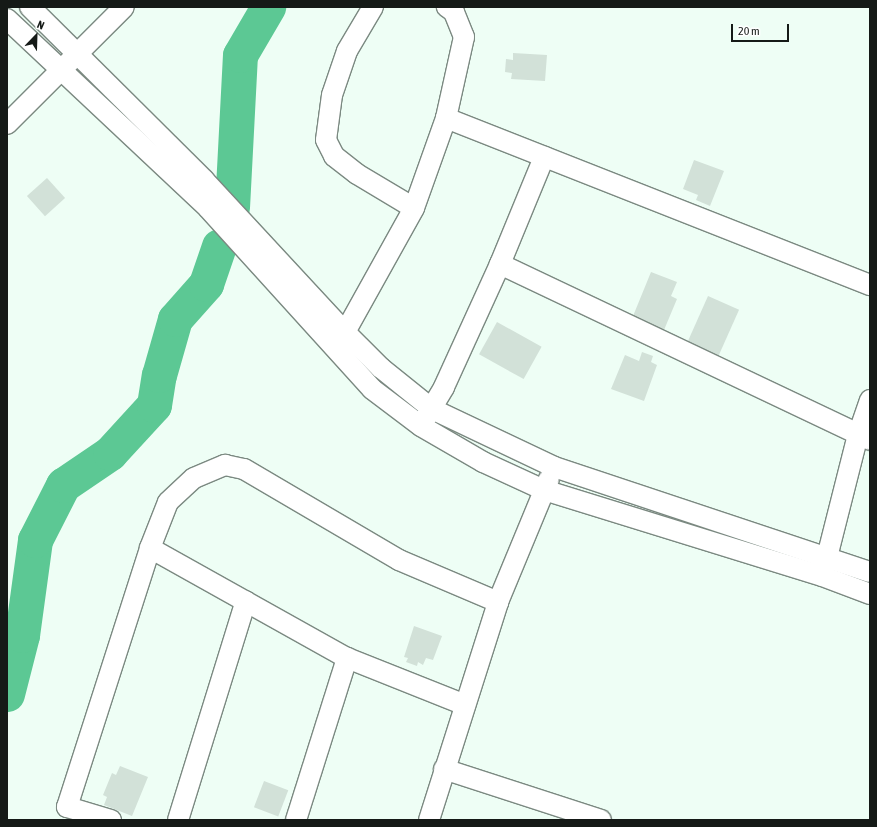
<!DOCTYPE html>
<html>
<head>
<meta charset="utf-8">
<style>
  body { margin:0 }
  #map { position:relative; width:877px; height:827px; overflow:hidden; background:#eefef5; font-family:"Asap Condensed",sans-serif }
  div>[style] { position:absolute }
  .river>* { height:35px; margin:-17.5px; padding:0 17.5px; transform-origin:17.5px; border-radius:17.5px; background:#5cc894 }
  .building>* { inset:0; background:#d2e1d8; transform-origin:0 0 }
  .roads { filter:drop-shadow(1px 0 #7b8981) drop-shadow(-1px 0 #7b8981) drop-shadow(0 1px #7b8981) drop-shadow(0 -1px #7b8981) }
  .minor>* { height:20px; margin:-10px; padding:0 10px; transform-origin:10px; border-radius:10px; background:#fff }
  span { translate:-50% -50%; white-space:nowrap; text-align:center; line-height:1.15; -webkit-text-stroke:4px #fff; paint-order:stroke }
  .frame { position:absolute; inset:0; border:8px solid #151a17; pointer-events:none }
  .north { position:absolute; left:16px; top:16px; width:40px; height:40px; -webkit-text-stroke:3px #fff; paint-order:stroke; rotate:23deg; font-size:11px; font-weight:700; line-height:16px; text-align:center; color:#151a17 }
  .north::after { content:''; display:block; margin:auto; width:14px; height:18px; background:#151a17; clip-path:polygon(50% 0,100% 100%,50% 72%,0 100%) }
  .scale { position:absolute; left:731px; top:24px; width:58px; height:18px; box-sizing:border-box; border:2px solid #151a17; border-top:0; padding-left:5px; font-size:12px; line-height:14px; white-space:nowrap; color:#151a17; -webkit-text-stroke:3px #fff; paint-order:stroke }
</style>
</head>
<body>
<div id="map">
  <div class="river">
    <i style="left:232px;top:207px;width:152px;rotate:-87deg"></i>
    <i style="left:240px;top:55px;width:56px;rotate:-59.7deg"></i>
    <i style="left:7px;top:694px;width:61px;rotate:-75.7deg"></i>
    <i style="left:22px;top:635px;width:96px;rotate:-82.2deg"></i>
    <i style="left:35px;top:540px;width:62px;rotate:-63deg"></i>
    <i style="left:63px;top:485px;width:57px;rotate:-34.2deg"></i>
    <i style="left:110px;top:453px;width:65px;rotate:-47.5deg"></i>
    <i style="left:154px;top:405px;width:30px;rotate:-81deg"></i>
    <i style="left:159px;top:375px;width:58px;rotate:-74.1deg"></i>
    <i style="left:175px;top:319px;width:47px;rotate:-48.5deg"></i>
    <i style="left:206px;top:284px;width:40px;rotate:-71.1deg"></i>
  </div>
  <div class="building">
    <i style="clip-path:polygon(513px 53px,547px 55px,545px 81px,511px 79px,512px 73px,505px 72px,506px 59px,513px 60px)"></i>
    <i style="clip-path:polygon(694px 160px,724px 171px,710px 206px,696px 200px,698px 195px,683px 189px)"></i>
    <i style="left:47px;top:178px;width:27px;height:27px;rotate:48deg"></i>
    <i style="clip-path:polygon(651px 272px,677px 282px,671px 296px,677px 299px,664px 330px,659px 328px,657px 332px,631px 321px)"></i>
    <i style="left:708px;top:296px;width:34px;height:55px;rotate:24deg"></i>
    <i style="left:497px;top:322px;width:51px;height:37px;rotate:29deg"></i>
    <i style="clip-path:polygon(642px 352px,653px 356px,651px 362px,657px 365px,644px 401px,611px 389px,625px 355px,639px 361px)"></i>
    <i style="clip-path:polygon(414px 626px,442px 636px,433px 660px,426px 658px,423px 665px,418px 662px,417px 666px,406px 662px,408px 658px,404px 657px)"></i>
    <i style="clip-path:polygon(120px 766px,148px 777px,132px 816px,104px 805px,107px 797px,103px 795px,112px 773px,116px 775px)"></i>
    <i style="left:264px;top:781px;width:26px;height:28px;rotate:21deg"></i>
  </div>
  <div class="roads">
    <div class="minor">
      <i style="left:30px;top:7px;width:245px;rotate:44.8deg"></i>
      <i style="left:204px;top:180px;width:207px;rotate:47.2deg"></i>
      <i style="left:345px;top:332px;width:51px;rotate:45deg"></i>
      <i style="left:381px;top:368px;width:65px;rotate:38.8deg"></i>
      <i style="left:432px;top:409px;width:135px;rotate:25.4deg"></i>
      <i style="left:554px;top:467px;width:333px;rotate:18.4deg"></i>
      <i style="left:373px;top:7px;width:51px;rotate:120.6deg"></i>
      <i style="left:347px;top:51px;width:46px;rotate:108.8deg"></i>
      <i style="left:332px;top:95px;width:45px;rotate:97.6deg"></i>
      <i style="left:326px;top:140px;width:18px;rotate:63deg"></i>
      <i style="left:334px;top:156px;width:29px;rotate:38deg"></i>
      <i style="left:357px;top:174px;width:66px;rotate:30.8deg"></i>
      <i style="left:7px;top:19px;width:276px;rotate:43.2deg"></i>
      <i style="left:208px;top:208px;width:244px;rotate:47.8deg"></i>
      <i style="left:372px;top:389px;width:61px;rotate:37.1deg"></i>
      <i style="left:421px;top:426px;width:72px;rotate:30.1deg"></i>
      <i style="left:483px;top:462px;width:67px;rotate:24.7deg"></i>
      <i style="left:544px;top:490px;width:291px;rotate:17.2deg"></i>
      <i style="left:822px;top:576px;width:51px;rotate:20.6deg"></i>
      <i style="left:446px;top:118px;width:83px;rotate:-77.5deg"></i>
      <i style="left:464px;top:37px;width:27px;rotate:-112deg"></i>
      <i style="left:454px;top:12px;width:9px;rotate:-144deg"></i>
      <i style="left:7px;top:124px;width:165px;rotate:-45deg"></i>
      <i style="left:500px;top:264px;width:410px;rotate:25.4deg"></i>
      <i style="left:339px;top:343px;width:154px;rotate:-60.9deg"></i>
      <i style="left:414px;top:208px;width:96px;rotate:-70.4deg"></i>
      <i style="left:446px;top:118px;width:456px;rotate:21.5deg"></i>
      <i style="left:425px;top:419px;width:37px;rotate:-59deg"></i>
      <i style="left:444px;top:387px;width:135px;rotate:-65.5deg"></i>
      <i style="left:500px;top:264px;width:116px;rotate:-67.6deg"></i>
      <i style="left:150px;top:548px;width:226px;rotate:29.2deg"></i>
      <i style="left:347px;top:658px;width:127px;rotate:21.7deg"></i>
      <i style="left:824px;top:569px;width:138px;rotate:-75.8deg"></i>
      <i style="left:858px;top:435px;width:37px;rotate:-71deg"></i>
      <i style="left:444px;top:769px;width:165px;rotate:18deg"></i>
      <i style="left:111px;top:820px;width:46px;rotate:-163.5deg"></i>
      <i style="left:67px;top:807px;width:272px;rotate:-72.2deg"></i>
      <i style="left:150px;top:548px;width:49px;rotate:-68.6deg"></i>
      <i style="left:168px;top:502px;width:35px;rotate:-43deg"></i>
      <i style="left:194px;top:478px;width:34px;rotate:-23deg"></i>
      <i style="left:225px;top:465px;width:19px;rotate:12deg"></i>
      <i style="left:244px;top:469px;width:180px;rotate:30.4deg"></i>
      <i style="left:399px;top:560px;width:108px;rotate:23deg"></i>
      <i style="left:178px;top:820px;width:229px;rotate:-72.8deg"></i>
      <i style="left:296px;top:820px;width:170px;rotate:-72.5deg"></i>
      <i style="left:429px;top:820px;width:229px;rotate:-72.4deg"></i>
      <i style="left:498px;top:602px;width:133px;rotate:-67.5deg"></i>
    </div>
  </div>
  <div class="frame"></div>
  <div class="north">N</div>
  <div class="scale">20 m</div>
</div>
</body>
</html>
